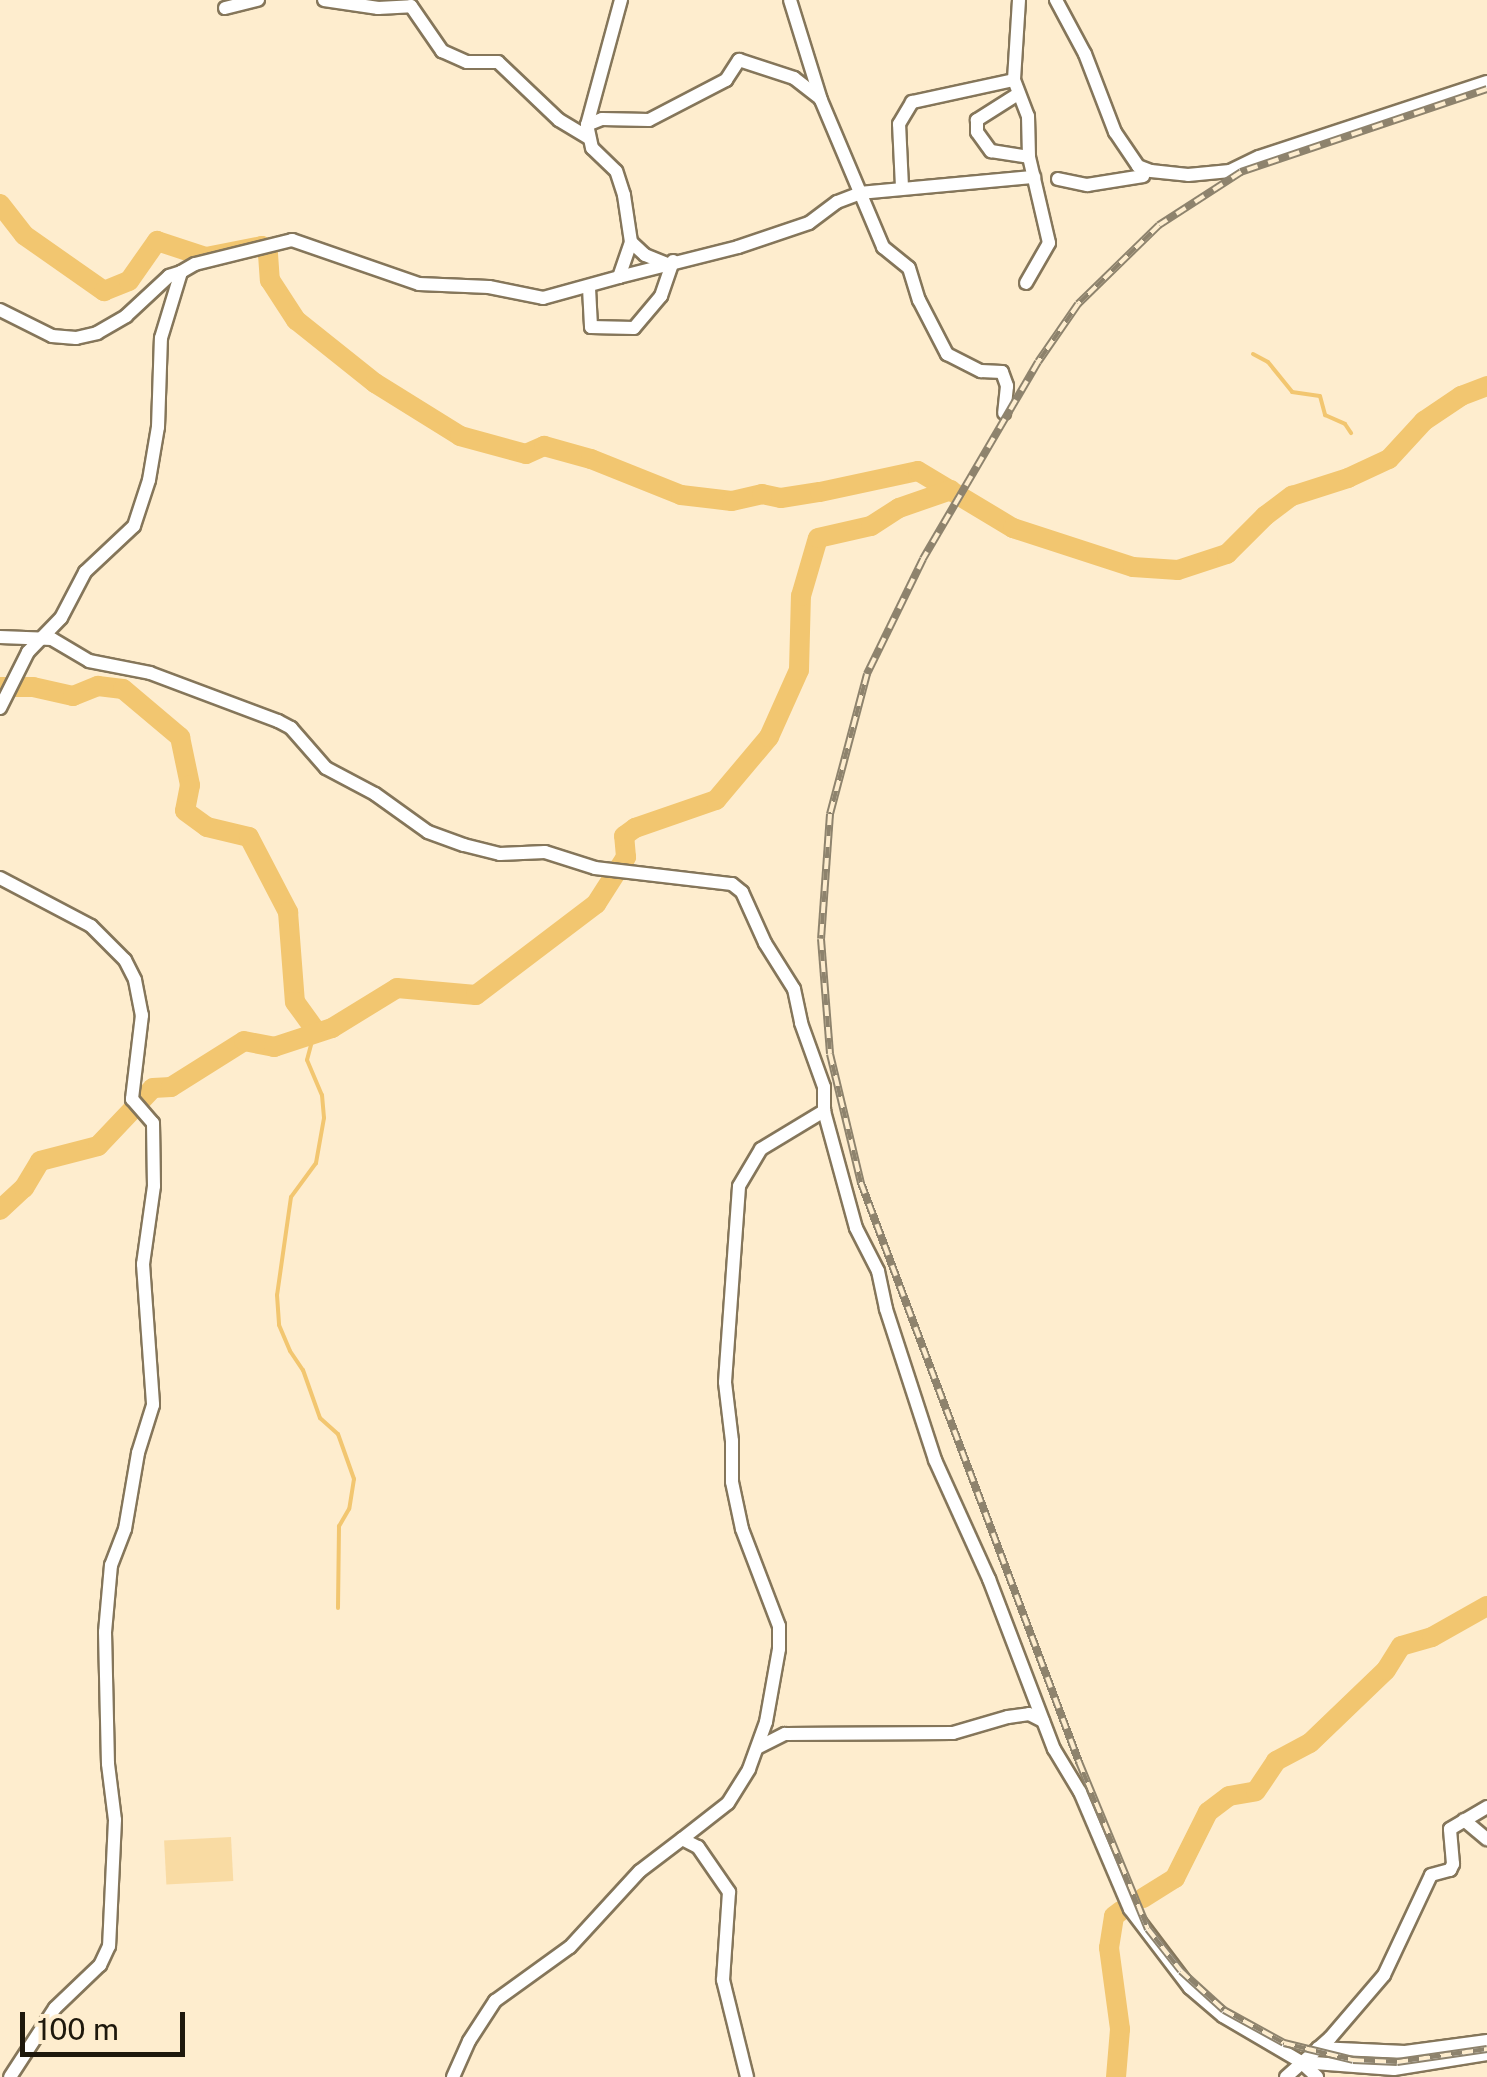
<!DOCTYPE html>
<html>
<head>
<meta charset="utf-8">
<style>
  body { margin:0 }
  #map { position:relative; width:1487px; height:2077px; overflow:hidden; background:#feedce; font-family:"Public Sans",sans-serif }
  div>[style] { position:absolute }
  .green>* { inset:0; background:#f9dba3; transform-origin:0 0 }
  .stream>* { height:4px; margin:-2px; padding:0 2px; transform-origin:2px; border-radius:2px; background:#f2c670 }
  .river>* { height:20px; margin:-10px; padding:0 10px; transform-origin:10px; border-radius:10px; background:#f2c670 }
  .roads { filter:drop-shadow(2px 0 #85765a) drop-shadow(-2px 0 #85765a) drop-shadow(0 2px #85765a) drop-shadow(0 -2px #85765a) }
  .minor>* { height:12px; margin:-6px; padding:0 6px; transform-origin:6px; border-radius:6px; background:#fff }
  .rail>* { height:8px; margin-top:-4px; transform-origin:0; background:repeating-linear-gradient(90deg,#feedce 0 11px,#8e836d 0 22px); box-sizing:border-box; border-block:2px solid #8e836d }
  span { translate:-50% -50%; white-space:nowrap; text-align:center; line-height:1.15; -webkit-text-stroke:8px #feedce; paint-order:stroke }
  .scale { position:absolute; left:20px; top:2012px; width:165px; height:45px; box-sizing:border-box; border:5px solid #1e180c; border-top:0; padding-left:12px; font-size:30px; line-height:35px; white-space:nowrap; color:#1e180c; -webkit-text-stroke:8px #feedce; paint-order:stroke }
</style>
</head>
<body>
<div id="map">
  <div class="green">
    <i style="left:231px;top:1837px;width:44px;height:67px;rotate:87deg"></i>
  </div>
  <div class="stream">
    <i style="left:1253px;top:354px;width:17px;rotate:28deg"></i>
    <i style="left:1268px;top:362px;width:38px;rotate:51deg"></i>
    <i style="left:1292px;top:392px;width:28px;rotate:8deg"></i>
    <i style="left:1320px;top:396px;width:20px;rotate:75deg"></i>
    <i style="left:1325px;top:415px;width:22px;rotate:24deg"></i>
    <i style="left:1345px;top:424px;width:11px;rotate:56deg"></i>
    <i style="left:315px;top:1030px;width:31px;rotate:105deg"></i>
    <i style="left:307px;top:1060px;width:38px;rotate:67deg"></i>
    <i style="left:322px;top:1095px;width:23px;rotate:85deg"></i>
    <i style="left:324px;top:1118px;width:46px;rotate:100.1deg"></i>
    <i style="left:316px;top:1163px;width:42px;rotate:126.3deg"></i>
    <i style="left:291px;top:1197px;width:99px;rotate:98.1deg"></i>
    <i style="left:277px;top:1295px;width:30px;rotate:86deg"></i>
    <i style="left:279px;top:1325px;width:28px;rotate:67deg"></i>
    <i style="left:290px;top:1351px;width:23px;rotate:56deg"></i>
    <i style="left:303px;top:1370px;width:51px;rotate:70.5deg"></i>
    <i style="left:320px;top:1418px;width:24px;rotate:42deg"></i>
    <i style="left:338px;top:1434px;width:48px;rotate:70.4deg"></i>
    <i style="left:354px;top:1479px;width:30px;rotate:99deg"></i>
    <i style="left:349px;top:1509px;width:20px;rotate:120deg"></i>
    <i style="left:339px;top:1526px;width:82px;rotate:90.7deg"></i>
  </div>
  <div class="river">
    <i style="left:0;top:204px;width:39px;rotate:52deg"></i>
    <i style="left:24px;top:235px;width:98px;rotate:35deg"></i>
    <i style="left:104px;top:291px;width:27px;rotate:-22deg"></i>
    <i style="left:129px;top:281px;width:49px;rotate:-55deg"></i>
    <i style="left:157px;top:241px;width:52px;rotate:18.1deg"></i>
    <i style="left:206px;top:257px;width:57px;rotate:-11.1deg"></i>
    <i style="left:262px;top:246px;width:10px;rotate:53deg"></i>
    <i style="left:268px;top:254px;width:26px;rotate:86deg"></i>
    <i style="left:270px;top:280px;width:48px;rotate:57deg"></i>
    <i style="left:296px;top:320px;width:101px;rotate:38.6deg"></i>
    <i style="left:375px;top:383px;width:100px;rotate:31.9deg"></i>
    <i style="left:460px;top:436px;width:68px;rotate:15.3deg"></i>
    <i style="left:526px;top:454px;width:20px;rotate:-24deg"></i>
    <i style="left:544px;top:446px;width:49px;rotate:15.5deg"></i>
    <i style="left:591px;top:459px;width:97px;rotate:21.8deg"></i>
    <i style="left:681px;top:495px;width:51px;rotate:6.7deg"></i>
    <i style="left:732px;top:501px;width:31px;rotate:-13deg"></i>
    <i style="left:762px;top:494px;width:19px;rotate:12deg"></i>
    <i style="left:781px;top:498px;width:39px;rotate:-9deg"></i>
    <i style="left:820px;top:492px;width:100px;rotate:-12.1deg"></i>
    <i style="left:918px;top:471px;width:111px;rotate:31deg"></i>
    <i style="left:1013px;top:528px;width:126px;rotate:18deg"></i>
    <i style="left:1133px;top:567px;width:45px;rotate:3.8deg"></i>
    <i style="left:1178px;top:570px;width:52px;rotate:-18.1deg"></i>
    <i style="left:1227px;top:554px;width:54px;rotate:-45deg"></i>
    <i style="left:1265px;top:516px;width:34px;rotate:-37deg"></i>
    <i style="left:1292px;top:496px;width:59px;rotate:-17.8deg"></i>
    <i style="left:1348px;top:478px;width:45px;rotate:-24.9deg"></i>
    <i style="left:1389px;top:459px;width:52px;rotate:-47.4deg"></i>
    <i style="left:1424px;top:421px;width:45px;rotate:-34deg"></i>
    <i style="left:1461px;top:396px;width:28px;rotate:-21deg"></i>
    <i style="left:0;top:687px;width:33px"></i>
    <i style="left:33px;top:687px;width:41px;rotate:12.7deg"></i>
    <i style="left:73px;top:696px;width:27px;rotate:-22deg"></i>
    <i style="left:98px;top:686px;width:25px;rotate:7deg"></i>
    <i style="left:123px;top:689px;width:75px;rotate:40.1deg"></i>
    <i style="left:180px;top:737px;width:49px;rotate:78.2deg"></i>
    <i style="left:190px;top:785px;width:26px;rotate:101deg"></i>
    <i style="left:185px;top:811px;width:27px;rotate:36deg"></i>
    <i style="left:207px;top:827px;width:43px;rotate:13.4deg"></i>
    <i style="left:249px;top:837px;width:85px;rotate:62.5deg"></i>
    <i style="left:288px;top:912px;width:90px;rotate:85.6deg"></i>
    <i style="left:295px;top:1002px;width:34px;rotate:54deg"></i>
    <i style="left:0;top:1210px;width:33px;rotate:-43deg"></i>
    <i style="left:24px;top:1188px;width:31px;rotate:-59deg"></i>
    <i style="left:40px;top:1161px;width:60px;rotate:-14.5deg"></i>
    <i style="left:98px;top:1146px;width:80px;rotate:-46.5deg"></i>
    <i style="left:153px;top:1088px;width:18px;rotate:-3deg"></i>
    <i style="left:171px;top:1087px;width:86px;rotate:-32.2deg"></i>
    <i style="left:244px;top:1041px;width:31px;rotate:11deg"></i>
    <i style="left:274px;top:1047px;width:61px;rotate:-18.1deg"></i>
    <i style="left:332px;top:1028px;width:76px;rotate:-31.6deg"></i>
    <i style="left:397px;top:988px;width:79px;rotate:5.1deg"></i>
    <i style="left:476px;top:995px;width:151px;rotate:-37.2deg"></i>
    <i style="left:596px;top:904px;width:56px;rotate:-57.4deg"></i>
    <i style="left:626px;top:857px;width:21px;rotate:-95deg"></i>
    <i style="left:624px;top:836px;width:14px;rotate:-36deg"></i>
    <i style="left:635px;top:828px;width:86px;rotate:-19.1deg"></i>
    <i style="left:716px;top:800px;width:82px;rotate:-49.9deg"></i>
    <i style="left:769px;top:737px;width:73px;rotate:-65.9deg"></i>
    <i style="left:799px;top:670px;width:74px;rotate:-88.5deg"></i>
    <i style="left:801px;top:596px;width:60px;rotate:-73.7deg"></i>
    <i style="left:818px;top:538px;width:54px;rotate:-12.8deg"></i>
    <i style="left:871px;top:526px;width:33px;rotate:-33deg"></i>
    <i style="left:899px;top:508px;width:55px;rotate:-19.1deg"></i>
    <i style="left:1143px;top:1898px;width:38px;rotate:-32deg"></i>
    <i style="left:1175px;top:1878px;width:74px;rotate:-63.4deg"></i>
    <i style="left:1208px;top:1812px;width:26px;rotate:-37deg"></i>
    <i style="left:1229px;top:1796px;width:27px;rotate:-10deg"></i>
    <i style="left:1256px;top:1791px;width:36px;rotate:-56deg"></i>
    <i style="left:1276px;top:1761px;width:38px;rotate:-28deg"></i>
    <i style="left:1310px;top:1743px;width:105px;rotate:-43.8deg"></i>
    <i style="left:1386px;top:1670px;width:28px;rotate:-58deg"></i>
    <i style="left:1401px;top:1646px;width:32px;rotate:-16deg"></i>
    <i style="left:1432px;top:1637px;width:63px;rotate:-29.4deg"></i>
    <i style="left:1116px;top:2077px;width:48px;rotate:-85.2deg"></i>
    <i style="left:1120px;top:2029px;width:82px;rotate:-97.7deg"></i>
    <i style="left:1109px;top:1948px;width:32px;rotate:-81deg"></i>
    <i style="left:1114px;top:1916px;width:9px;rotate:-36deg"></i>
  </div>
  <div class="roads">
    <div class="minor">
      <i style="left:324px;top:0;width:55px;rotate:8.4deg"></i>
      <i style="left:378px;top:8px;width:33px;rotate:-3deg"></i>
      <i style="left:411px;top:6px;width:55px;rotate:55.4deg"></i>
      <i style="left:442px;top:51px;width:27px;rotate:24deg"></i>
      <i style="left:467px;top:62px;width:31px"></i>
      <i style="left:498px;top:62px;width:84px;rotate:43.6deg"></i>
      <i style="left:559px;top:120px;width:33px;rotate:31deg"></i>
      <i style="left:790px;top:0;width:105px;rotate:72.8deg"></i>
      <i style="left:821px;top:100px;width:160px;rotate:67.1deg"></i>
      <i style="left:883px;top:247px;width:33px;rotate:39deg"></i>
      <i style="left:909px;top:268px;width:34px;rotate:73deg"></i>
      <i style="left:919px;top:300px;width:61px;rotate:62.6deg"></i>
      <i style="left:947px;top:354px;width:38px;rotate:27deg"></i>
      <i style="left:981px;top:371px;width:21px;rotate:3deg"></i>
      <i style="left:1002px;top:372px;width:15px;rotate:70deg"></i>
      <i style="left:1007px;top:386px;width:27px;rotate:96deg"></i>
      <i style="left:1019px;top:0;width:80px;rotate:93.6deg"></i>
      <i style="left:1014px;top:80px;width:39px;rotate:69deg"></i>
      <i style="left:1028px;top:116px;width:41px;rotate:88.6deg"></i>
      <i style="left:1029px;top:157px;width:88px;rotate:76.9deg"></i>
      <i style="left:1049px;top:243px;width:46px;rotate:119.9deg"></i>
      <i style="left:1056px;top:0;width:61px;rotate:61.8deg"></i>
      <i style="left:1085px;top:54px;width:84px;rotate:69deg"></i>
      <i style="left:1115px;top:132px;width:41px;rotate:55.9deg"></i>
      <i style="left:1138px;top:166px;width:14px;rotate:21deg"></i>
      <i style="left:1151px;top:171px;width:37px;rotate:6deg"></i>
      <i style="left:1188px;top:175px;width:42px;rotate:-5.4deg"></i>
      <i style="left:1230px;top:171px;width:32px;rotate:-26deg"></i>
      <i style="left:1259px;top:157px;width:240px;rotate:-18.2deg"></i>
      <i style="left:225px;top:8px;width:34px;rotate:-14deg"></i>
      <i style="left:1018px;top:94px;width:49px;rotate:147.6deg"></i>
      <i style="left:977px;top:120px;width:12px;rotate:90deg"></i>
      <i style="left:977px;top:132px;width:24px;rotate:54deg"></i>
      <i style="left:991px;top:151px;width:38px;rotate:9deg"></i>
      <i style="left:587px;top:125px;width:16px;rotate:-22deg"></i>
      <i style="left:602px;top:119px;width:47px;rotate:1.2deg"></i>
      <i style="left:649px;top:120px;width:87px;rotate:-27.5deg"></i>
      <i style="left:726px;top:80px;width:24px;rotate:-57deg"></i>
      <i style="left:739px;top:60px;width:58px;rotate:18.1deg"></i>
      <i style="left:794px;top:78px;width:33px;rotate:38deg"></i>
      <i style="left:1058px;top:179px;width:30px;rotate:12deg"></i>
      <i style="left:1087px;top:185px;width:57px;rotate:-9.1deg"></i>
      <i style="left:902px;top:187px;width:63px;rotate:-92.7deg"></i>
      <i style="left:899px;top:124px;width:26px;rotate:-59deg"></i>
      <i style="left:912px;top:102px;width:104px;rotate:-12.2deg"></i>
      <i style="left:631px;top:242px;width:19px;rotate:43deg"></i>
      <i style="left:645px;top:255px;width:22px;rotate:22deg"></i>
      <i style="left:619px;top:277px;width:123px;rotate:-14.1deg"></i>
      <i style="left:738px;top:247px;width:75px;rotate:-18.7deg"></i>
      <i style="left:809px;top:223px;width:35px;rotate:-37deg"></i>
      <i style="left:837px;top:202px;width:25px;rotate:-21deg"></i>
      <i style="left:860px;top:193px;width:175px;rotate:-5.3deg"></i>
      <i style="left:589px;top:288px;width:39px;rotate:87deg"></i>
      <i style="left:591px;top:327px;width:43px;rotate:1.3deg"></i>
      <i style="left:634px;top:328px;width:42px;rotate:-49.8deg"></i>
      <i style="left:661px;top:296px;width:37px;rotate:-71deg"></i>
      <i style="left:0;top:310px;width:58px;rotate:26.6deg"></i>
      <i style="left:52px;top:336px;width:24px;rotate:5deg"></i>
      <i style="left:76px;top:338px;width:22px;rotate:-13deg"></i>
      <i style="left:97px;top:333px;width:34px;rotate:-30deg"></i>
      <i style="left:126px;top:316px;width:59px;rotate:-42.9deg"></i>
      <i style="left:169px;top:276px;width:13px;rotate:-18deg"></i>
      <i style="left:0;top:637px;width:52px;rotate:2.2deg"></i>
      <i style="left:52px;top:639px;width:43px;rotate:30.7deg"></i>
      <i style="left:89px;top:661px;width:62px;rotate:11.1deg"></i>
      <i style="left:150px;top:673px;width:137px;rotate:20.6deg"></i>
      <i style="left:278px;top:721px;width:15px;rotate:28deg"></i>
      <i style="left:291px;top:728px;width:53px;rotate:48.8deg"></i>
      <i style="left:326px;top:768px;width:55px;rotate:28deg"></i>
      <i style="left:375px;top:794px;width:65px;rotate:35.6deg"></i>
      <i style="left:428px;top:832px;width:38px;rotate:20deg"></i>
      <i style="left:464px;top:845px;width:37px;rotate:14deg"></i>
      <i style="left:500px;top:854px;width:45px;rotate:-2.5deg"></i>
      <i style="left:545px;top:852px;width:52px;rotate:17.7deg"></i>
      <i style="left:595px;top:868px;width:138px;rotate:6.7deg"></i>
      <i style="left:732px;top:884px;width:13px;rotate:39deg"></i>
      <i style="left:742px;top:892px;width:56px;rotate:65.7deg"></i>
      <i style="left:765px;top:943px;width:54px;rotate:57.8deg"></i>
      <i style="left:794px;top:989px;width:35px;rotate:78deg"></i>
      <i style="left:801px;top:1023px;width:68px;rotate:70.2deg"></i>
      <i style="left:824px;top:1087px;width:24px;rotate:90deg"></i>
      <i style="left:824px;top:1111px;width:121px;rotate:74.7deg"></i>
      <i style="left:856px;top:1228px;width:48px;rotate:62.9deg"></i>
      <i style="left:878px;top:1271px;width:39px;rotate:78deg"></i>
      <i style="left:886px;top:1309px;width:159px;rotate:72deg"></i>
      <i style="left:935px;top:1460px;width:131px;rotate:65.6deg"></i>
      <i style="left:989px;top:1579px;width:182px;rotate:69.1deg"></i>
      <i style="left:1054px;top:1749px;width:50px;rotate:58.8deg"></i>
      <i style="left:1080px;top:1792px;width:127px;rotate:66.9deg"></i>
      <i style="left:1130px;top:1909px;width:99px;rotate:52.8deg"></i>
      <i style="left:1190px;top:1988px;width:43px;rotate:40.3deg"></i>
      <i style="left:1223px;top:2016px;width:91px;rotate:30.5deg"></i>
      <i style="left:1301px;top:2062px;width:93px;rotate:4.3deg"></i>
      <i style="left:1394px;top:2069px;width:94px;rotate:-9.2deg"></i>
      <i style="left:0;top:708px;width:63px;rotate:-63.4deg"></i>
      <i style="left:28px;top:652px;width:47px;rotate:-45.9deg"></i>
      <i style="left:61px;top:618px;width:52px;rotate:-62.4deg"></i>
      <i style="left:85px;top:572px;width:67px;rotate:-43.2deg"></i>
      <i style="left:134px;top:526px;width:48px;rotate:-71.9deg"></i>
      <i style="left:149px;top:480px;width:54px;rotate:-80.4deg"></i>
      <i style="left:158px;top:427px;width:89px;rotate:-88.1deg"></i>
      <i style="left:161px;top:338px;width:69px;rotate:-73.1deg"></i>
      <i style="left:181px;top:272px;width:16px;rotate:-30deg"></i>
      <i style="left:195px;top:264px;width:100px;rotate:-13.9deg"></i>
      <i style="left:292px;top:240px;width:134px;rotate:19.1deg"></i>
      <i style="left:419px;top:284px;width:70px;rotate:2.5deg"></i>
      <i style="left:489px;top:287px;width:55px;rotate:11.5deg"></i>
      <i style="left:543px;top:298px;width:79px;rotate:-15.4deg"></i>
      <i style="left:619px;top:277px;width:37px;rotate:-71deg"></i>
      <i style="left:631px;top:242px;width:48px;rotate:-98.5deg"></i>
      <i style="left:624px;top:195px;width:25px;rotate:-108deg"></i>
      <i style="left:616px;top:171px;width:33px;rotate:-136deg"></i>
      <i style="left:592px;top:148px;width:24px;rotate:-102deg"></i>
      <i style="left:587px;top:125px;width:130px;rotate:-74.8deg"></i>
      <i style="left:0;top:878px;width:103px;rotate:27.8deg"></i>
      <i style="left:91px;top:926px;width:48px;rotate:45deg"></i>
      <i style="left:125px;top:960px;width:22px;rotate:63deg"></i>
      <i style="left:135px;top:980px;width:36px;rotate:79deg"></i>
      <i style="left:142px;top:1015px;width:85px;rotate:96.8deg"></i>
      <i style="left:132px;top:1099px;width:32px;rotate:49deg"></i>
      <i style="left:153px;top:1123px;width:63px;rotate:89.1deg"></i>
      <i style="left:154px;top:1186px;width:79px;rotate:98deg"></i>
      <i style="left:143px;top:1264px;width:141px;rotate:85.9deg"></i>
      <i style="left:153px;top:1405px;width:50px;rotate:107.4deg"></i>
      <i style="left:138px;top:1453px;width:77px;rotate:99.7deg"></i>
      <i style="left:125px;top:1529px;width:39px;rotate:111deg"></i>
      <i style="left:111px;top:1565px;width:67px;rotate:95.1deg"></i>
      <i style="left:105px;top:1632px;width:132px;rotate:88.7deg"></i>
      <i style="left:108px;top:1764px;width:56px;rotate:82.9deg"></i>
      <i style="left:115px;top:1820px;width:126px;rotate:92.7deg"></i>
      <i style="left:109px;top:1946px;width:21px;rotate:115deg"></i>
      <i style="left:100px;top:1965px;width:62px;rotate:136.3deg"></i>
      <i style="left:55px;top:2008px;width:82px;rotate:123.1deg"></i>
      <i style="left:759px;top:1747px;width:29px;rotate:-27deg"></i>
      <i style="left:785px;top:1734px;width:168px;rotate:-0.3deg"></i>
      <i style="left:953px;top:1733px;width:57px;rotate:-16.2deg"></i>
      <i style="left:1008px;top:1717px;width:21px;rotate:-8deg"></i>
      <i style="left:1029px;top:1714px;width:16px;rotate:27deg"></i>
      <i style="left:1464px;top:1820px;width:30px;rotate:40deg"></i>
      <i style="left:682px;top:1839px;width:58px;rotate:-38deg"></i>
      <i style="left:728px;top:1803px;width:40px;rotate:-58deg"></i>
      <i style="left:749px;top:1769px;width:50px;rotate:-70.1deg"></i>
      <i style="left:766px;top:1722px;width:74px;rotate:-79.9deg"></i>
      <i style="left:779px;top:1649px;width:23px;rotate:-90deg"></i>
      <i style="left:779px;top:1626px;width:104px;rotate:-110.9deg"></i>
      <i style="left:742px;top:1529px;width:48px;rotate:-102deg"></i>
      <i style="left:732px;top:1482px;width:41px;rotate:-90deg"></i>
      <i style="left:732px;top:1441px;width:59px;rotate:-96.8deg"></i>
      <i style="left:725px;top:1382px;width:196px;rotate:-85.9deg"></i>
      <i style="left:739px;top:1186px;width:43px;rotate:-59.3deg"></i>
      <i style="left:761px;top:1149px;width:74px;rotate:-31.1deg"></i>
      <i style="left:1318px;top:2048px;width:87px;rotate:2.6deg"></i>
      <i style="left:1405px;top:2052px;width:83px;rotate:-7.6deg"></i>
      <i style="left:1301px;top:2062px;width:22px;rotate:43deg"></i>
      <i style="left:453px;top:2077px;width:39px;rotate:-66deg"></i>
      <i style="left:469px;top:2041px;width:48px;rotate:-57deg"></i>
      <i style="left:495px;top:2001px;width:92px;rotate:-35.8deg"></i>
      <i style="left:570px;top:1947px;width:103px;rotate:-47.4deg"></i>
      <i style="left:640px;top:1871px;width:53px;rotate:-37.3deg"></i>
      <i style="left:682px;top:1839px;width:18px;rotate:27deg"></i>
      <i style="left:698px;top:1847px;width:55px;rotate:55.4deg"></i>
      <i style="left:729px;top:1892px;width:88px;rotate:93.9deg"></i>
      <i style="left:723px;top:1980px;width:100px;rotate:76.1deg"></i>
      <i style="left:1286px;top:2077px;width:59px;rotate:-41.6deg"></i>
      <i style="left:1330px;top:2038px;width:83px;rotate:-49.4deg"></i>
      <i style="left:1384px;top:1975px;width:110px;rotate:-64.8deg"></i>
      <i style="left:1431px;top:1875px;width:20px;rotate:-15deg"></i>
      <i style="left:1450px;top:1870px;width:7px;rotate:-63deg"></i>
      <i style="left:1453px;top:1864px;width:35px;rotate:-95deg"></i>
      <i style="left:1450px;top:1829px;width:43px;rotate:-30.7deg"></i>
    </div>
  </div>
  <div class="rail">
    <i style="left:1487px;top:89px;width:260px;rotate:161.4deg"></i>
    <i style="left:1241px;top:172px;width:98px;rotate:147.1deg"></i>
    <i style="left:1159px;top:225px;width:113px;rotate:135.7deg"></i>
    <i style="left:1078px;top:304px;width:70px;rotate:124.6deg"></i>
    <i style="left:1038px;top:362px;width:228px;rotate:120.3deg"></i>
    <i style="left:923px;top:559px;width:128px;rotate:116deg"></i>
    <i style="left:867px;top:674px;width:145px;rotate:104.8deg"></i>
    <i style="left:830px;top:814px;width:125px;rotate:94.1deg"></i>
    <i style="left:821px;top:939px;width:115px;rotate:85.5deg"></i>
    <i style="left:830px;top:1054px;width:133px;rotate:76.5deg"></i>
    <i style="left:861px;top:1183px;width:619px;rotate:69.37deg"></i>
    <i style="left:1079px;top:1762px;width:181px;rotate:67.6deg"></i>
    <i style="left:1148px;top:1929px;width:53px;rotate:51.8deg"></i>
    <i style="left:1181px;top:1971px;width:58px;rotate:42.2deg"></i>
    <i style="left:1224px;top:2010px;width:68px;rotate:28.8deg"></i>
    <i style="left:1284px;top:2043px;width:71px;rotate:13.8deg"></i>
    <i style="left:1353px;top:2060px;width:44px;rotate:2.6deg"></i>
    <i style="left:1397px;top:2062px;width:91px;rotate:-8.2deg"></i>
  </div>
  <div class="scale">100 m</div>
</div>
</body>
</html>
